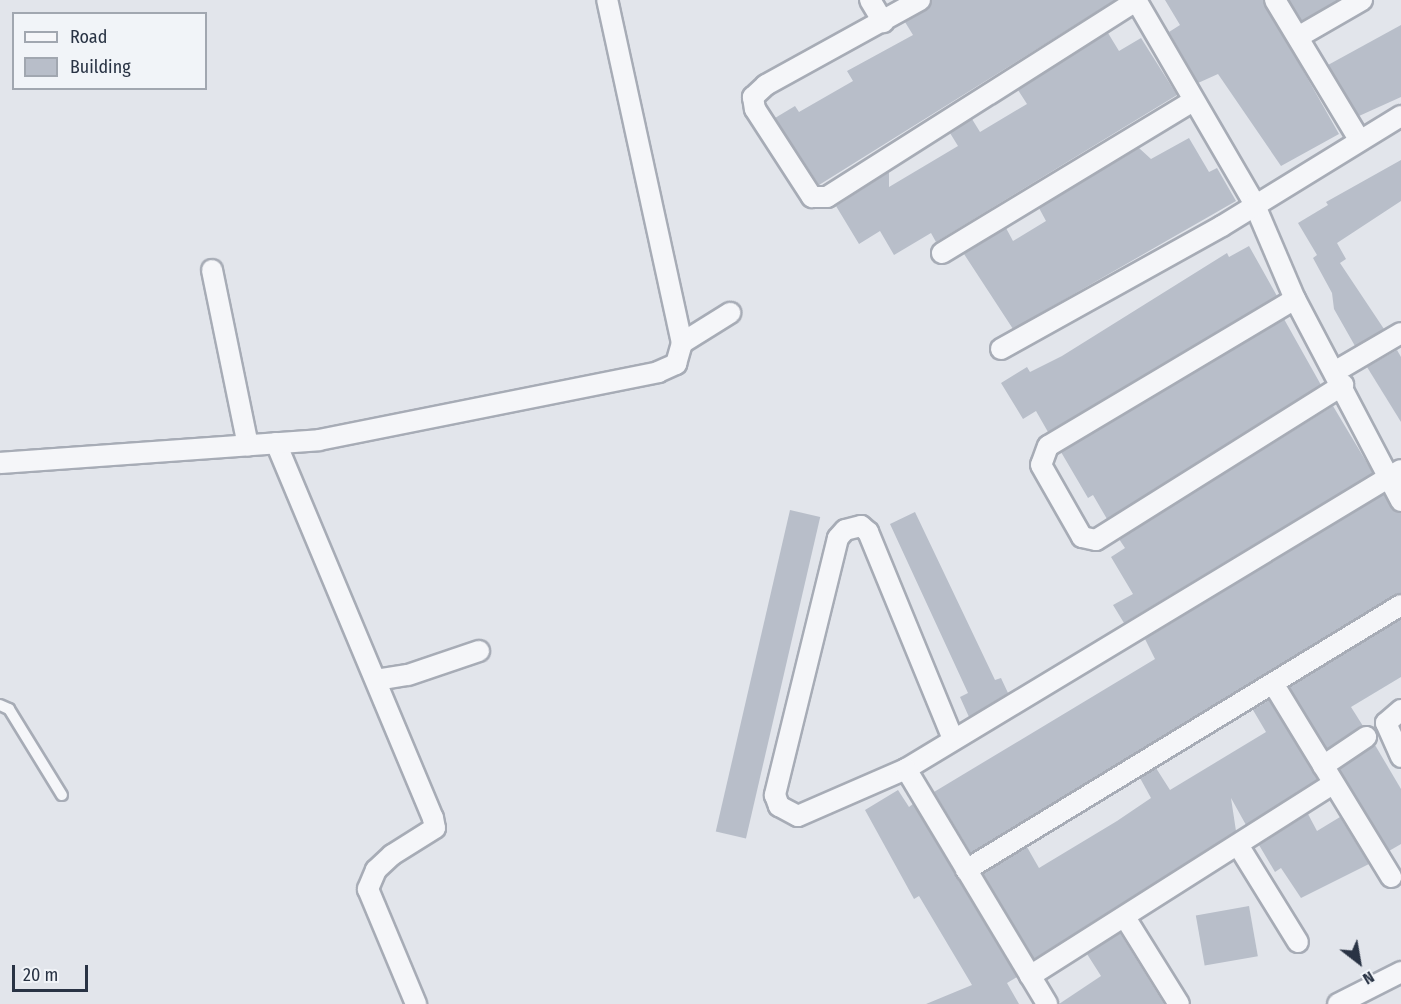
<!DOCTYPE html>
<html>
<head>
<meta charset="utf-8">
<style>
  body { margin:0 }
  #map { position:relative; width:1401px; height:1004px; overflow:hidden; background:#e2e5eb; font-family:"Fira Sans Condensed",sans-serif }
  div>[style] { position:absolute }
  .building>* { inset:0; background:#b8bec9; transform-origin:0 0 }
  .roads { filter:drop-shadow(2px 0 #a7acb6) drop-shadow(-2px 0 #a7acb6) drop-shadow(0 2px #a7acb6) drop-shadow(0 -2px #a7acb6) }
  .lane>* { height:10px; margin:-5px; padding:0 5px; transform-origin:5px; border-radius:5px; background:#f5f6f9 }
  .street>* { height:20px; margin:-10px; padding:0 10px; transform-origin:10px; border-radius:10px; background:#f5f6f9 }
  span { translate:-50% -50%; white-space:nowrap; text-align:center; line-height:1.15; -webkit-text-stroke:4.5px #f1f4f8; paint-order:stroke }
  .legend { position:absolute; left:12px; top:12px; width:195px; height:78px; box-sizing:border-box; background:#f1f4f8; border:2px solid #a1a7b0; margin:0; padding:8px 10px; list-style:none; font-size:18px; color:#293344 }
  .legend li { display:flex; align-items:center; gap:12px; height:30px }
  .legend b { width:30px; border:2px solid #a1a7b0 }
  .north { position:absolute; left:1329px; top:932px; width:60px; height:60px; -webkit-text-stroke:4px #f1f4f8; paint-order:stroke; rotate:149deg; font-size:16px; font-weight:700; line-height:24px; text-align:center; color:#293344 }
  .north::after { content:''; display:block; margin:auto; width:21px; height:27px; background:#293344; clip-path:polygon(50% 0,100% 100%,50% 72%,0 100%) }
  .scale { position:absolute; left:12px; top:965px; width:76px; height:27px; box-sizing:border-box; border:3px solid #293344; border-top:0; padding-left:8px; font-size:18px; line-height:21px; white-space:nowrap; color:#293344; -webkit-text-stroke:4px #f1f4f8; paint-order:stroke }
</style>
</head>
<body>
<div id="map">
  <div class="building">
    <i style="clip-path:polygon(932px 0,1115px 0,819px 185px,775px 118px,795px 106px,799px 112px,853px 81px,847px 71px,913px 35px,905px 22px,926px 10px)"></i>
    <i style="clip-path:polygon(1165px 0,1263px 0,1339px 134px,1281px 166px,1218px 74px,1198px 83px,1169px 32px,1180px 25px)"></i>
    <i style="clip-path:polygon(1289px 0,1338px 0,1302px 21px)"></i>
    <i style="clip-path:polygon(1401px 25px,1401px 97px,1359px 116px,1328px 65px)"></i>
    <i style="clip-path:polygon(1108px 33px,1119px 51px,1141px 38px,1177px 95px,936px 242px,931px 233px,894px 255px,880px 231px,859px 244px,836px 206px,889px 172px,889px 187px,958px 146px,950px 133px,972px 119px,980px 132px,1027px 104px,1018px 90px)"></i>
    <i style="clip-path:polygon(1189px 138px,1209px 172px,1217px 168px,1236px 201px,1013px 329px,964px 254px,1006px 228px,1013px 241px,1046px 221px,1039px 208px,1139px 148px,1151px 159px)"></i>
    <i style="clip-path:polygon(1401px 160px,1401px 201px,1337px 243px,1346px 259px,1340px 263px,1384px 329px,1355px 346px,1334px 309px,1332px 293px,1313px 258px,1317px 255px,1298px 223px,1328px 205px,1326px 202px)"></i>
    <i style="clip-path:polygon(1249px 246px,1277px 296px,1048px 432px,1036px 411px,1023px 419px,1001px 383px,1027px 367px,1030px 372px,1062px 356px,1227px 253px,1229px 257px)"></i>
    <i style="clip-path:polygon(1284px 319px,1321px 385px,1107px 519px,1093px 495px,1088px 498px,1061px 452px)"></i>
    <i style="clip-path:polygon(1397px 350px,1401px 357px,1401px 422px,1367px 367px)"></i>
    <i style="clip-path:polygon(1333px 406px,1373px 473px,1124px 623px,1113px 605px,1133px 594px,1111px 557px,1125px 548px,1119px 539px)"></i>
    <i style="clip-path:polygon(1384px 494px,1391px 507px,1401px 513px,1401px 593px,971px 853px,934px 792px,1155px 659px,1145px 639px)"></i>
    <i style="left:790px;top:510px;width:31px;height:330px;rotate:13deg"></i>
    <i style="clip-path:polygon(915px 512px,995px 680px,1001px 678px,1008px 693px,969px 717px,960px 697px,968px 693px,890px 524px)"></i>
    <i style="clip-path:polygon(1401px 619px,1401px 677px,1351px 707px,1363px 726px,1327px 749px,1289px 687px)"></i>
    <i style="clip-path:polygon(1269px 700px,1318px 780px,1246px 825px,1231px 798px,1236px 831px,1034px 959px,983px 874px,1027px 847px,1039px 868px,1117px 821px,1151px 798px,1140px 778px,1156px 768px,1170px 790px,1266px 732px,1253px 710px)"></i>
    <i style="clip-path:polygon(1375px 745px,1401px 789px,1401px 844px,1389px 851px,1339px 769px)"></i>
    <i style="clip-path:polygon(898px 790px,909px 807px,913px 804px,1017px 977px,1007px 983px,1019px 1004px,926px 1004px,972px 985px,919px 896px,914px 899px,865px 810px)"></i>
    <i style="clip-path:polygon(1308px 814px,1317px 831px,1340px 817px,1369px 864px,1301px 898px,1281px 868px,1275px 872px,1259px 845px)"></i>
    <i style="left:1249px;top:906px;width:51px;height:54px;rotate:80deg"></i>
    <i style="clip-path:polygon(1120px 933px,1164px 1004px,1059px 1004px,1101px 976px,1087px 954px)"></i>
  </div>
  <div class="roads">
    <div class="lane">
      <i style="left:0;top:705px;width:10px;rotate:24deg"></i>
      <i style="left:9px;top:709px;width:101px;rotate:58.4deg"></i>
    </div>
    <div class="street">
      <i style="left:870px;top:0;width:26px;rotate:59deg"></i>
      <i style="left:920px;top:0;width:176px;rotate:151.1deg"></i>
      <i style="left:766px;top:85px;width:18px;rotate:137deg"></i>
      <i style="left:753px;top:97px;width:12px;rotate:81deg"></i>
      <i style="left:755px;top:109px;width:105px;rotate:57.1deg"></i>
      <i style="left:812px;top:197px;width:15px"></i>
      <i style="left:827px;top:197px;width:366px;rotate:-32.4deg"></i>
      <i style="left:1136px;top:0;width:235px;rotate:59.8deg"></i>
      <i style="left:1254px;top:203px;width:104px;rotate:66.9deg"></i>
      <i style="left:1295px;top:299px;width:228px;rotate:62.3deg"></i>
      <i style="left:1275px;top:0;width:162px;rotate:58.9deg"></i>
      <i style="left:1298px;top:37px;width:74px;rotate:-30deg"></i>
      <i style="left:942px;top:253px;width:293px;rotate:-31.2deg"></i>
      <i style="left:212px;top:270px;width:179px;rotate:78.4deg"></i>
      <i style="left:1295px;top:299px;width:287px;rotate:149.2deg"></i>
      <i style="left:1048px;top:446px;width:20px;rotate:110deg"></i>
      <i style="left:1041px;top:465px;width:83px;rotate:60.3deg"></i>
      <i style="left:1082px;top:537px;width:14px;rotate:12deg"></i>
      <i style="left:1096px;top:540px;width:292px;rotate:-32.1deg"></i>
      <i style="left:682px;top:343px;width:57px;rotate:-32deg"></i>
      <i style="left:1001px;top:349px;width:253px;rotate:-29.1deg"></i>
      <i style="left:1222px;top:226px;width:210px;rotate:-31.6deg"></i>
      <i style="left:1336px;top:371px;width:75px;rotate:-30.3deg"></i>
      <i style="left:276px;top:443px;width:407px;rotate:67.3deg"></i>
      <i style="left:433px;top:818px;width:10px;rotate:79deg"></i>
      <i style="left:435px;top:828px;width:51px;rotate:147.9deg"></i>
      <i style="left:392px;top:855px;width:22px;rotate:137deg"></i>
      <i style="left:376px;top:870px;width:21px;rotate:113deg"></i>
      <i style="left:368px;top:889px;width:125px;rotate:67.3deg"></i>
      <i style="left:0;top:463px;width:320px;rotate:-4.1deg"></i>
      <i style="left:319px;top:440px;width:346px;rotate:-11.3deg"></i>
      <i style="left:658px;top:372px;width:20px;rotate:-24deg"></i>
      <i style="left:676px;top:364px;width:22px;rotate:-74deg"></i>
      <i style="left:682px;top:343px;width:351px;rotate:-102.3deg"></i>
      <i style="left:376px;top:680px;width:32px;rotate:-9deg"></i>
      <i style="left:408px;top:675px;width:75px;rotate:-18.7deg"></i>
      <i style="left:1274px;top:685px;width:225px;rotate:58.6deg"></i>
      <i style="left:1401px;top:710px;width:20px;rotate:139deg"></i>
      <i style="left:1386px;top:723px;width:37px;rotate:66deg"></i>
      <i style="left:953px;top:739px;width:224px;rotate:-112.3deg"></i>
      <i style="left:868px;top:532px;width:9px;rotate:-139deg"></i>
      <i style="left:861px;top:526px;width:16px;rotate:166deg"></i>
      <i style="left:845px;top:530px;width:11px;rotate:131deg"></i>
      <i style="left:838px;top:538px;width:265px;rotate:103.8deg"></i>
      <i style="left:775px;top:795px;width:12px;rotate:70deg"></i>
      <i style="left:779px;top:806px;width:21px;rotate:28deg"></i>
      <i style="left:798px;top:816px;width:118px;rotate:-23.5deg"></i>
      <i style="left:906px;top:769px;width:578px;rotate:-31.13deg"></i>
      <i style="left:1323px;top:766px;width:52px;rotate:-34deg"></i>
      <i style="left:906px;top:769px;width:274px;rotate:59deg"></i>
      <i style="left:1238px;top:845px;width:114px;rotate:58.3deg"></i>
      <i style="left:966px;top:870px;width:509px;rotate:-31.35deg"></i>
      <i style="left:1126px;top:919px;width:100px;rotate:58.1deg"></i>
      <i style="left:1030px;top:976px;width:359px;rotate:-32.4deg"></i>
      <i style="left:1338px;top:1004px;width:71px;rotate:-26.9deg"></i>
    </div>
  </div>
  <ul class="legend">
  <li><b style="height:8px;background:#f5f6f9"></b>Road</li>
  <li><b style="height:16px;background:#b8bec9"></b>Building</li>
  </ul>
  <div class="north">N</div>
  <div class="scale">20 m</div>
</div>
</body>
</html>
